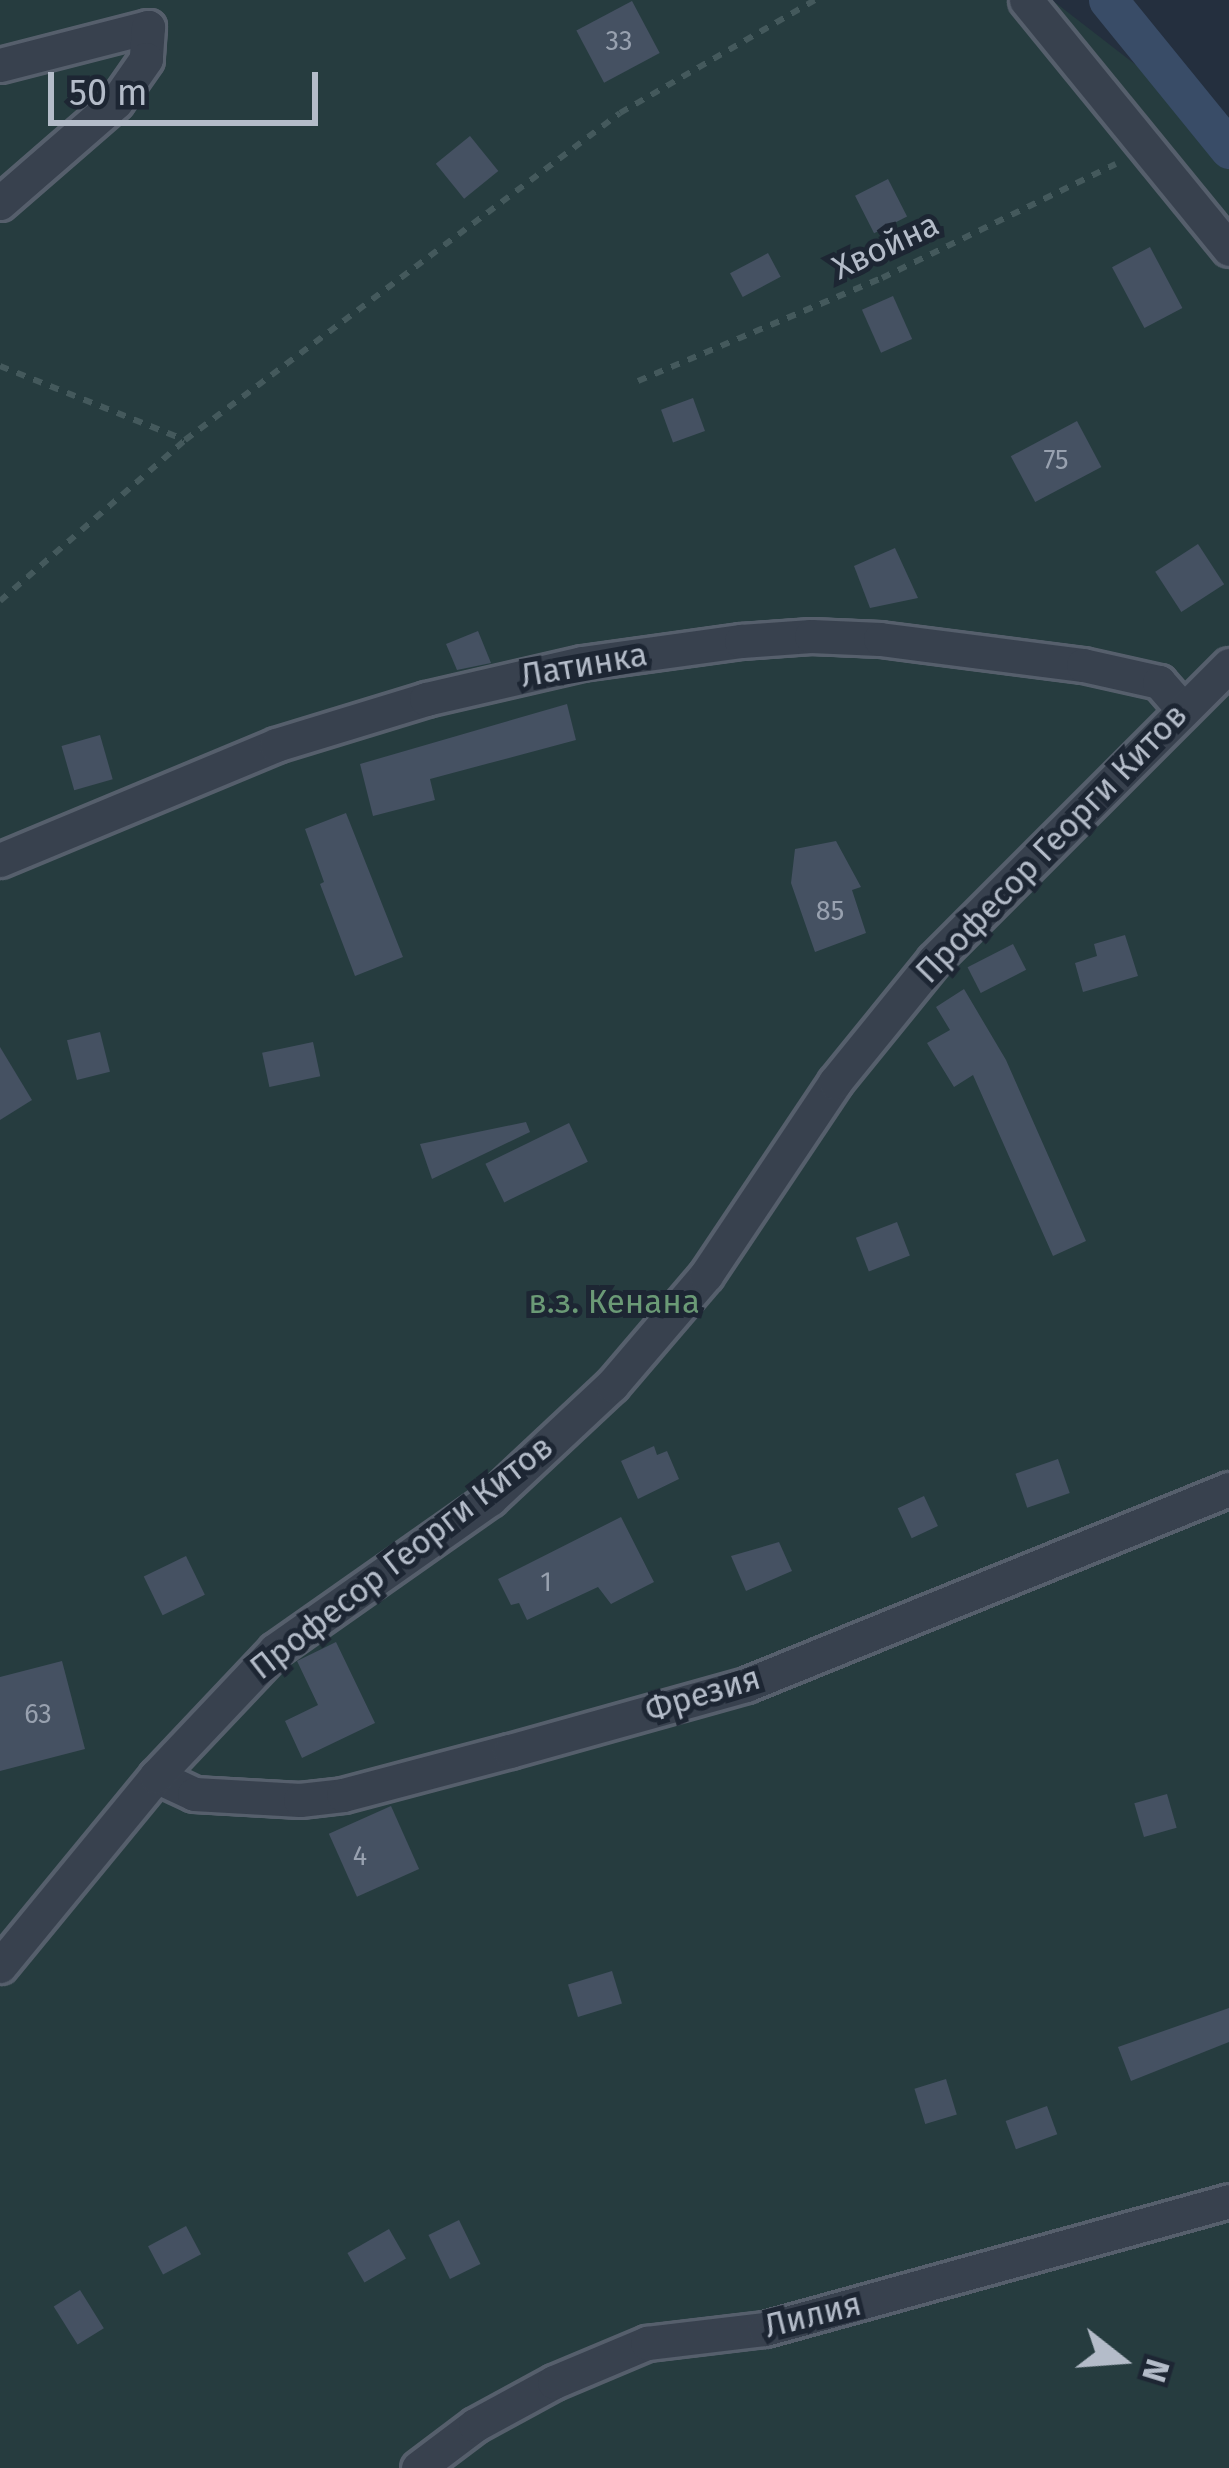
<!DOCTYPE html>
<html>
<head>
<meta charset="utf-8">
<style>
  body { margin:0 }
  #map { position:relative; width:1229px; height:2468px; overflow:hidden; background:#242f3e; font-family:"Fira Sans",sans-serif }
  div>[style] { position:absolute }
  .green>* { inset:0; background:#263c3f }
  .canal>* { height:39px; margin:-19.5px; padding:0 19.5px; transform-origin:19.5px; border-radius:19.5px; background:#394c67 }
  .building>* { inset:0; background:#455162; transform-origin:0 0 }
  .path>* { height:6px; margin-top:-3px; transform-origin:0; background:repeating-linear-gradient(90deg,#44595c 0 9px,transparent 0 18px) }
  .roads { filter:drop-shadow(3px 0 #565f6c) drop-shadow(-3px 0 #565f6c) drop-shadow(0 3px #565f6c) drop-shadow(0 -3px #565f6c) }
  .minor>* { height:33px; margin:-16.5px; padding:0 16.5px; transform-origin:16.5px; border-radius:16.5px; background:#38414e }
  span { translate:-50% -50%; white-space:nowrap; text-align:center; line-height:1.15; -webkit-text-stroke:10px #1d2633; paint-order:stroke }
  .number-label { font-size:27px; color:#98a1af }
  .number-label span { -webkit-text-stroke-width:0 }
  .street-label { font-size:33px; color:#b4bcc9 }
  .park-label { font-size:33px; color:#6b9a76 }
  .north { position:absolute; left:1061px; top:2300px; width:120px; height:120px; -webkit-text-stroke:9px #1d2633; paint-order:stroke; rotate:107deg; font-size:33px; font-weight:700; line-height:48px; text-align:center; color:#b4bcc9 }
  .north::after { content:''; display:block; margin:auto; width:42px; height:54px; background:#b4bcc9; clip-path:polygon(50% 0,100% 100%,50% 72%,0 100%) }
  .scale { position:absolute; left:48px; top:72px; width:270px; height:54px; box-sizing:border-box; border:6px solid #b4bcc9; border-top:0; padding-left:15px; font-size:36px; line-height:42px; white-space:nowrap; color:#b4bcc9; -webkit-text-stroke:9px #1d2633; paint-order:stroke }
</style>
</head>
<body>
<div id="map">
  <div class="green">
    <i style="clip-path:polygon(0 0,1052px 0,1229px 137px,1229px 2468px,0 2468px)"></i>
  </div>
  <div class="canal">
    <i style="left:1108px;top:0;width:192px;rotate:50.9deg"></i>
  </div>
  <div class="building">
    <i style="left:632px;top:1px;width:59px;height:63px;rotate:62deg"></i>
    <i style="left:470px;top:136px;width:45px;height:44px;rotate:51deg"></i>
    <i style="left:888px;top:179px;width:42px;height:37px;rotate:63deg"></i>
    <i style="left:1150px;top:247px;width:69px;height:43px;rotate:62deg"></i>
    <i style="left:768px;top:253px;width:27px;height:43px;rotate:62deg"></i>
    <i style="left:893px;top:296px;width:47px;height:34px;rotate:66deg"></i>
    <i style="left:693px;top:398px;width:35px;height:34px;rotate:70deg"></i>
    <i style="left:1077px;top:421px;width:52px;height:75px;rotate:62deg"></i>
    <i style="left:1198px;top:544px;width:48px;height:51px;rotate:57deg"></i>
    <i style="clip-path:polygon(895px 548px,918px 598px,870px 608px,854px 566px)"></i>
    <i style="clip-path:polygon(478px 631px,491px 663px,457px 670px,446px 644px)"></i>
    <i style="clip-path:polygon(567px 704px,576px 740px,430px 779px,435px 800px,373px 816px,360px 764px)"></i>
    <i style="left:100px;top:735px;width:46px;height:40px;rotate:74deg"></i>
    <i style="clip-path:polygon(346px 813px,403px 957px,355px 976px,320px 884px,324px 882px,305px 829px)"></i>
    <i style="clip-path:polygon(836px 841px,861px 887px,852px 890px,866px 933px,815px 952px,791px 883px,795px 849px)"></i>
    <i style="clip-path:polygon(1125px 935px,1138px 976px,1083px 992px,1075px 963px,1097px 956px,1094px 944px)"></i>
    <i style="left:1013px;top:944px;width:29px;height:51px;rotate:63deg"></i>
    <i style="clip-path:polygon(964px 989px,1006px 1060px,1086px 1241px,1053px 1256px,973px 1075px,954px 1087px,927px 1043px,950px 1030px,936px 1007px)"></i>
    <i style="left:100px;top:1032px;width:41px;height:34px;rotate:76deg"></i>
    <i style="left:313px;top:1042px;width:35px;height:52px;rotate:78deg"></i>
    <i style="clip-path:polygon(0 1047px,32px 1100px,0 1120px)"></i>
    <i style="clip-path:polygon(526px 1122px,530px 1132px,432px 1179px,420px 1144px)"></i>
    <i style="left:569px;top:1123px;width:43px;height:93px;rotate:64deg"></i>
    <i style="left:897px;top:1222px;width:36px;height:44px;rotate:69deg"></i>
    <i style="clip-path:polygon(654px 1446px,657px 1455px,667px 1451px,679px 1479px,638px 1499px,621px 1461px)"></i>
    <i style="left:1058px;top:1459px;width:36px;height:45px;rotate:71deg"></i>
    <i style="left:924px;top:1496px;width:33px;height:29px;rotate:65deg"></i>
    <i style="clip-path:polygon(621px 1517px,654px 1582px,611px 1604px,598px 1587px,527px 1620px,519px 1603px,511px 1605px,498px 1579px)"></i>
    <i style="clip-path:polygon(779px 1542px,792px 1571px,746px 1591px,731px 1556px)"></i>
    <i style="left:186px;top:1556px;width:43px;height:47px;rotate:64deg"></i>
    <i style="clip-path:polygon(336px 1642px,375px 1723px,302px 1758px,285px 1721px,318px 1705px,297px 1661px)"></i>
    <i style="clip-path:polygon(62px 1661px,85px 1749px,0 1771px,0 1677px)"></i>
    <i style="left:1167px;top:1794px;width:35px;height:34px;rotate:74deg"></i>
    <i style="left:391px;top:1806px;width:69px;height:68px;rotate:66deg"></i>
    <i style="left:612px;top:1971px;width:34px;height:46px;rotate:73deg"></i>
    <i style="clip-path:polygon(1229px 2008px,1229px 2042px,1131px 2081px,1118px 2047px)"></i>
    <i style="left:946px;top:2079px;width:37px;height:33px;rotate:73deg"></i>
    <i style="left:1047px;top:2106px;width:30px;height:44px;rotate:70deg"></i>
    <i style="left:459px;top:2220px;width:49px;height:34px;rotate:64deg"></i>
    <i style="left:186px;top:2226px;width:32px;height:43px;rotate:62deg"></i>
    <i style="left:389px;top:2229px;width:34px;height:48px;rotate:60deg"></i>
    <i style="left:80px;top:2290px;width:45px;height:31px;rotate:58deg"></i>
  </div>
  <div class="path">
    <i style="left:0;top:366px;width:199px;rotate:21.8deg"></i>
    <i style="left:638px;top:381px;width:265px;rotate:-22.9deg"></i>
    <i style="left:882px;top:278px;width:260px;rotate:-26deg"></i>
    <i style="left:0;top:601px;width:245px;rotate:-41deg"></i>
    <i style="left:185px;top:440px;width:544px;rotate:-36.93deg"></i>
    <i style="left:620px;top:113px;width:225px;rotate:-30.1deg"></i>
  </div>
  <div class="roads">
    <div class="minor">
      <i style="left:1026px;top:0;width:321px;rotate:50.8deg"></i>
      <i style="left:0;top:65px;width:153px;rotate:-14.4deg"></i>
      <i style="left:148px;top:27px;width:32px;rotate:94deg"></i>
      <i style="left:146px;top:59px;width:52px;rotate:124.9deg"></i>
      <i style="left:116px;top:102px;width:154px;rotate:139deg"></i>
      <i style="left:0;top:860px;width:299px;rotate:-22.6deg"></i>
      <i style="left:276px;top:745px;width:157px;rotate:-17deg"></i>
      <i style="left:426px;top:699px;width:160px;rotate:-13deg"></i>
      <i style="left:582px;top:663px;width:161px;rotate:-7.9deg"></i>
      <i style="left:741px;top:641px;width:70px;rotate:-4.1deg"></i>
      <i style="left:811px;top:636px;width:69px;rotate:2.5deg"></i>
      <i style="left:880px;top:639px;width:205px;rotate:7.3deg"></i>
      <i style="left:1083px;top:665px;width:78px;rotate:12.6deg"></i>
      <i style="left:1159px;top:682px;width:37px;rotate:49deg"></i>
      <i style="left:156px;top:1776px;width:42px;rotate:25.3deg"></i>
      <i style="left:194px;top:1794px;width:106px;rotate:3.2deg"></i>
      <i style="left:300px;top:1800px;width:43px;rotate:-6.6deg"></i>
      <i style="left:343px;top:1795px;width:173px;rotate:-14.8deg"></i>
      <i style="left:510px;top:1751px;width:245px;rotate:-15.6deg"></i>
      <i style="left:746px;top:1685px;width:521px;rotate:-22.09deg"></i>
      <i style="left:0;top:1966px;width:246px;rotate:-50.6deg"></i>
      <i style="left:156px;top:1776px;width:173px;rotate:-46.6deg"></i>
      <i style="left:275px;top:1650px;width:263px;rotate:-35.1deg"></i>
      <i style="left:490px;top:1499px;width:167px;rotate:-43.1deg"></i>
      <i style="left:612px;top:1385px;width:145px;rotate:-49.5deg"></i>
      <i style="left:706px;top:1275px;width:232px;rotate:-56.2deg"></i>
      <i style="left:835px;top:1082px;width:157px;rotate:-50.9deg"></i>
      <i style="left:934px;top:960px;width:417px;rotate:-45deg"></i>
      <i style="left:418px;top:2468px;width:71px;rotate:-37deg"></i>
      <i style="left:475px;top:2425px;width:90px;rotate:-28.6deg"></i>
      <i style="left:554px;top:2382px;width:101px;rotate:-22.8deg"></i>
      <i style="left:647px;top:2343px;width:119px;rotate:-6.8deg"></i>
      <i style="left:765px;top:2329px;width:481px;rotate:-15.4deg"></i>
    </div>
  </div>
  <div class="number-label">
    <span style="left:619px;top:42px">33</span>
    <span style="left:1056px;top:461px">75</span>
    <span style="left:830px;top:912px">85</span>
    <span style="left:546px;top:1583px">1</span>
    <span style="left:38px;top:1715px">63</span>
    <span style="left:360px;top:1857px">4</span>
  </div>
  <div class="street-label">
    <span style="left:886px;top:247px;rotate:-25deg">Хвойна</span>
    <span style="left:584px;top:666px;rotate:-10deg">Латинка</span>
    <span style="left:1052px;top:844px;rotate:-46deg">Професор Георги Китов</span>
    <span style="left:402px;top:1558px;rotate:-38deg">Професор Георги Китов</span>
    <span style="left:703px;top:1695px;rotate:-17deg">Фрезия</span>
    <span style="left:813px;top:2316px;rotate:-14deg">Лилия</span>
  </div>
  <div class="park-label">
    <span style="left:614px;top:1303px">в.з. Кенана</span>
  </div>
  <div class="north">N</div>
  <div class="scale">50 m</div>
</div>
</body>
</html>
